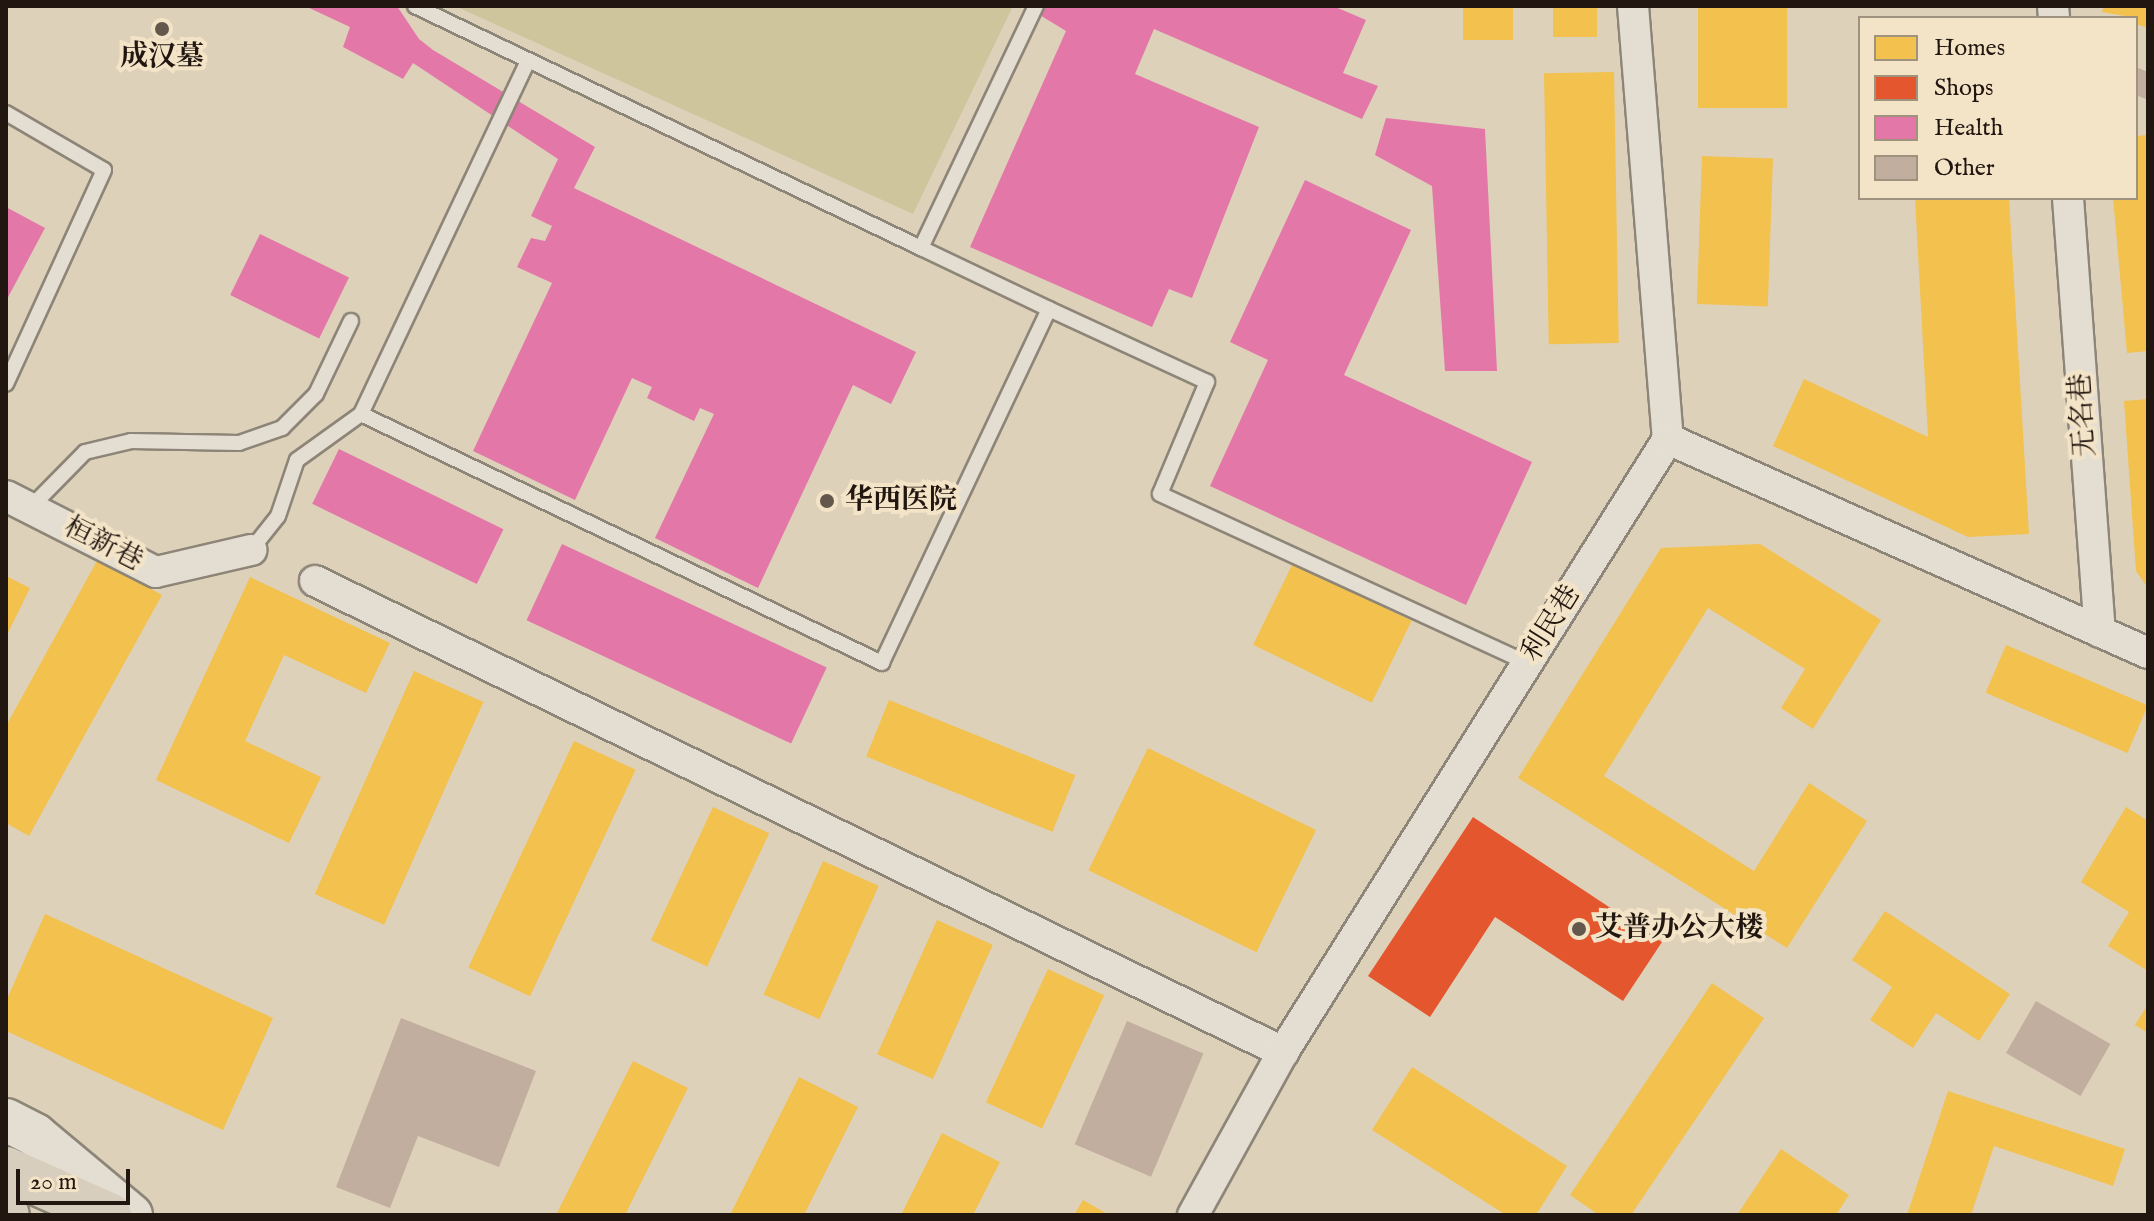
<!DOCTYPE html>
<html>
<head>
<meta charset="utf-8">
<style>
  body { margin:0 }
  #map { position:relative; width:2154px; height:1221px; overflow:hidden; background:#ded1ba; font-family:"IM FELL English","Noto Serif SC",serif }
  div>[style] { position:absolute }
  .green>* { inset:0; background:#cec59c }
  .homes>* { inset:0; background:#f2c14e; transform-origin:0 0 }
  .shops>* { inset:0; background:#e4572e }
  .health>* { inset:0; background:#e377a8; transform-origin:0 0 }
  .building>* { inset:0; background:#c2ae9e; transform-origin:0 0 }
  .roads { filter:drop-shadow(2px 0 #8d8577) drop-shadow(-2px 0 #8d8577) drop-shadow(0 2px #8d8577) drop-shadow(0 -2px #8d8577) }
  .lane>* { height:14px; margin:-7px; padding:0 7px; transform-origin:7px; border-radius:7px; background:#e4ded2 }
  .street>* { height:30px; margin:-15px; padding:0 15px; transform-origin:15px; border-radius:15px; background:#e4ded2 }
  .secondary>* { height:42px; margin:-21px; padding:0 21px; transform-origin:21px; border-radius:21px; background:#e4ded2 }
  .primary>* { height:44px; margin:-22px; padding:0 22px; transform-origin:22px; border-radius:22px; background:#d8cebd }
  .dots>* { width:22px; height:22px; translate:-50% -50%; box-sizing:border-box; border:4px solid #f3e4c8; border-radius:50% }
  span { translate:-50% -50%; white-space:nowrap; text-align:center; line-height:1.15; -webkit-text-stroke:8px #f3e4c8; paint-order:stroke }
  .poi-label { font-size:28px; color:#221710; font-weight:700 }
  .left { translate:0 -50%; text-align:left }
  .street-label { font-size:28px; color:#221710 }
  .frame { position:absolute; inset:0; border:8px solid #221710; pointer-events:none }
  .legend { position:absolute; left:1858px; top:16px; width:280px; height:184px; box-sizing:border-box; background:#f3e4c8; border:2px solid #9f927e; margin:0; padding:10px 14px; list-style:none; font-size:24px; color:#221710 }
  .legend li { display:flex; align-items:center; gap:16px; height:40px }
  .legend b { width:40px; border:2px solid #9f927e }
  .scale { position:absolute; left:16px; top:1169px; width:114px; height:36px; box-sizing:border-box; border:4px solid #221710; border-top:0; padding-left:10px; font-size:24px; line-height:28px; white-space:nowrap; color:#221710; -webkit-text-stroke:6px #f3e4c8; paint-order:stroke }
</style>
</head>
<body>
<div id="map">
  <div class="green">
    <i style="clip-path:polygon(455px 6px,1013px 6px,913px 214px)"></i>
  </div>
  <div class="homes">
    <i style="left:1463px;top:6px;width:50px;height:34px"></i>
    <i style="left:1553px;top:6px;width:44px;height:31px"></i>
    <i style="left:1698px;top:6px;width:89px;height:102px"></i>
    <i style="clip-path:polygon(2104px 6px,2148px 6px,2148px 28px,2136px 24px,2136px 18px,2102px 12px)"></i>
    <i style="left:1614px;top:72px;width:271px;height:70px;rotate:89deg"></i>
    <i style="clip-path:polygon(2148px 135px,2148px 351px,2127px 353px,2113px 198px,2136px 198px,2136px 136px)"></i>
    <i style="left:1702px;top:156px;width:71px;height:148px;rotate:2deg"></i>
    <i style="clip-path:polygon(1915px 198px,2009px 198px,2029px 534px,1968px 537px,1773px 446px,1804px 379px,1928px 437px)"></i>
    <i style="clip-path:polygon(2148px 399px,2148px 588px,2136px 571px,2124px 401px)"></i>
    <i style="clip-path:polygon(1760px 544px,1881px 620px,1813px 729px,1781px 708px,1805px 669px,1708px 608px,1604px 776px,1754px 871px,1809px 783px,1867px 821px,1787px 948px,1518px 778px,1661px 548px)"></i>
    <i style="clip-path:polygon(98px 559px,162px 595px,29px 836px,6px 823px,6px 726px)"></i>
    <i style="left:1293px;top:563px;width:132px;height:91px;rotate:26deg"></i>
    <i style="clip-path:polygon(6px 576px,30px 588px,6px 637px)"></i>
    <i style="clip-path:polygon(250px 577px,390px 643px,366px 693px,284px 655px,245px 741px,321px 777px,289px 843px,156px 780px)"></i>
    <i style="left:2006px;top:645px;width:154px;height:52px;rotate:23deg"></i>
    <i style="left:414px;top:671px;width:76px;height:244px;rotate:24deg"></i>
    <i style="left:889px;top:700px;width:201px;height:61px;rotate:22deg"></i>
    <i style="left:574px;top:741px;width:68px;height:250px;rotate:25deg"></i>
    <i style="left:1148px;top:748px;width:187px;height:136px;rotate:26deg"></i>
    <i style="left:713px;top:807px;width:62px;height:147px;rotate:25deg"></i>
    <i style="clip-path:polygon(2126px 807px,2148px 821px,2148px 971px,2108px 946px,2129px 912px,2081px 882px)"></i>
    <i style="left:823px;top:861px;width:61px;height:146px;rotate:24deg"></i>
    <i style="clip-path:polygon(1885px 911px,2010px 994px,1979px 1041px,1936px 1013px,1913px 1048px,1870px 1020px,1892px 987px,1852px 960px)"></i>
    <i style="clip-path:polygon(45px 914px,273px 1018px,223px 1130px,6px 1031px,6px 1001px)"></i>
    <i style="left:937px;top:920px;width:61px;height:147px;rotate:24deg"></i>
    <i style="left:1048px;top:969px;width:62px;height:147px;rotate:25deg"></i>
    <i style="clip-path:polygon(1712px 983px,1764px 1018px,1631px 1215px,1599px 1215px,1570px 1195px)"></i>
    <i style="clip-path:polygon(2148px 1004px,2148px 1033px,2135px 1025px)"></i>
    <i style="clip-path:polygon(633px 1061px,688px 1088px,625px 1215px,556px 1215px)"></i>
    <i style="clip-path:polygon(1412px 1067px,1567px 1166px,1536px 1215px,1506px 1215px,1372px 1130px)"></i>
    <i style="clip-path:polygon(799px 1077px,858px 1107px,804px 1215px,730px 1215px)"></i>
    <i style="clip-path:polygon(1948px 1091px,2125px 1149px,2113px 1186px,1994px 1146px,1971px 1215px,1907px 1215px)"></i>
    <i style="clip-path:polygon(942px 1133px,1000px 1162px,973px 1215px,901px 1215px)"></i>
    <i style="clip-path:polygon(1781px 1149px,1849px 1195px,1836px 1215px,1737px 1215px)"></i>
    <i style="clip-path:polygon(1083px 1200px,1109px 1215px,1074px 1215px)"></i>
  </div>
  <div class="shops">
    <i style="clip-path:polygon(1473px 817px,1662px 942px,1623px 1001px,1495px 917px,1430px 1017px,1368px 976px)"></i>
  </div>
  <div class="health">
    <i style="clip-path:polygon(305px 6px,397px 6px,419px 39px,433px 50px,595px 147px,574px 188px,916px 352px,891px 404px,853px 385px,758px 588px,655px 538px,714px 414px,700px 408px,694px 421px,647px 398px,652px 387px,632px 378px,575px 500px,473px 451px,552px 283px,517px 267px,531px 238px,545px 241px,552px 226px,531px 216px,558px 159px,413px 63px,403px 79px,343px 47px,350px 27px)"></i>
    <i style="clip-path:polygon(1025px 6px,1333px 6px,1366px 20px,1343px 73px,1378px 86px,1362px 119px,1154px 29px,1135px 74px,1259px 127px,1192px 298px,1169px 289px,1152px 327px,970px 247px,1066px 31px)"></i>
    <i style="clip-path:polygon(1386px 118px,1485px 129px,1497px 371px,1445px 371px,1432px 186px,1375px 155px)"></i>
    <i style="clip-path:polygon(1305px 180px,1411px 230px,1344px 375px,1532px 462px,1466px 605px,1210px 486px,1268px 360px,1230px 342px)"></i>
    <i style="clip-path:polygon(6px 207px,45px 228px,6px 301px)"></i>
    <i style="left:260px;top:234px;width:99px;height:68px;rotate:26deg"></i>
    <i style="left:339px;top:449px;width:183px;height:61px;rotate:26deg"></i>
    <i style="left:562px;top:544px;width:292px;height:84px;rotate:25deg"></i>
  </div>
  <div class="building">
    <i style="clip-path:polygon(2136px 67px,2148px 72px,2148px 100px,2136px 95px)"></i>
    <i style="left:2036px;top:1001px;width:86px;height:60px;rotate:30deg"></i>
    <i style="clip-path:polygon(401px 1018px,536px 1071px,499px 1167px,418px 1136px,390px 1208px,336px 1187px)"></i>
    <i style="left:1127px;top:1021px;width:83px;height:134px;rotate:23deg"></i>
  </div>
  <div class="roads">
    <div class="lane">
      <i style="left:415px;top:6px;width:561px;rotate:25.56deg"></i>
      <i style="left:921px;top:248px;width:142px;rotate:25.5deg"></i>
      <i style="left:1049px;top:309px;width:391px;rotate:115.3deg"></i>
      <i style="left:882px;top:663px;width:577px;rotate:-154.46deg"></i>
      <i style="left:361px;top:414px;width:391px;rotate:-64.7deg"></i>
      <i style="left:6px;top:113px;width:113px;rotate:30.2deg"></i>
      <i style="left:104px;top:170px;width:235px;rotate:114.6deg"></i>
      <i style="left:921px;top:248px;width:268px;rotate:-64.6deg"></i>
      <i style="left:1049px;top:309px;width:174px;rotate:24.8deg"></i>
      <i style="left:1207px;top:382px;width:121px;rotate:112.8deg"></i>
      <i style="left:1160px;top:494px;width:404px;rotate:24.7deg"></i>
      <i style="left:30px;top:508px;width:78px;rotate:-45.5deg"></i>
      <i style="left:85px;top:452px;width:47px;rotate:-13.4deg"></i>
      <i style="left:131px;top:441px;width:108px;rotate:1.1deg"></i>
      <i style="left:239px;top:443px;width:46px;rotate:-19.2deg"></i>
      <i style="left:282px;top:428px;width:48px;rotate:-45deg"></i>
      <i style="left:316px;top:394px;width:81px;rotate:-64.4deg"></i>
      <i style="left:251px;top:550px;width:43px;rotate:-51.5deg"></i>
      <i style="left:278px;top:516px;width:59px;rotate:-71.3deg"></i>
      <i style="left:297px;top:460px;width:79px;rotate:-35.7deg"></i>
    </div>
    <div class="street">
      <i style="left:1633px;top:6px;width:434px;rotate:85.4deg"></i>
      <i style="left:2053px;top:6px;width:12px;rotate:85deg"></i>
      <i style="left:2068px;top:198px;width:435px;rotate:85.8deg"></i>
      <i style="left:6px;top:496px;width:168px;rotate:26.9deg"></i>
      <i style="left:156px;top:572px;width:98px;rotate:-13deg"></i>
      <i style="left:315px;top:581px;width:1077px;rotate:25.95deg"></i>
      <i style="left:1193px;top:1215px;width:186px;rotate:-61.1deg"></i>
      <i style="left:1283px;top:1052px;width:724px;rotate:-57.87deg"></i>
      <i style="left:1668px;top:439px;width:526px;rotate:24.03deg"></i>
    </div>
    <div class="secondary">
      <i style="left:6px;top:1120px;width:33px;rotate:27deg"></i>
      <i style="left:35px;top:1135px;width:125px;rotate:39.8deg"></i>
    </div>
    <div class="primary">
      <i style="left:6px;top:1169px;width:113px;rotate:24.1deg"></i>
      <i style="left:6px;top:1214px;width:1px;rotate:45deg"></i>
    </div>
  </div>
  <div class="dots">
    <i style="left:162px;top:29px;background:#64584c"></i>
    <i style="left:827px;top:501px;background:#64584c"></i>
    <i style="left:1579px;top:929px;background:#64584c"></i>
  </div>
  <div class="poi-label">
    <span style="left:162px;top:58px">成汉墓</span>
    <span class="left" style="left:845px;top:501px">华西医院</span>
    <span class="left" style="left:1595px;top:929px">艾普办公大楼</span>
  </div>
  <div class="street-label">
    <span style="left:2084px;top:415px;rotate:-94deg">无名巷</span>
    <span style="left:103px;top:545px;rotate:27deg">桓新巷</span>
    <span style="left:1552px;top:624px;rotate:-58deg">利民巷</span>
  </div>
  <div class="frame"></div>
  <ul class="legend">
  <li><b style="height:22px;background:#f2c14e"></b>Homes</li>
  <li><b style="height:22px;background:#e4572e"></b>Shops</li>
  <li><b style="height:22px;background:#e377a8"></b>Health</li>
  <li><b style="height:22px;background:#c2ae9e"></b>Other</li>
  </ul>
  <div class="scale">20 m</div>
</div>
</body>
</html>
